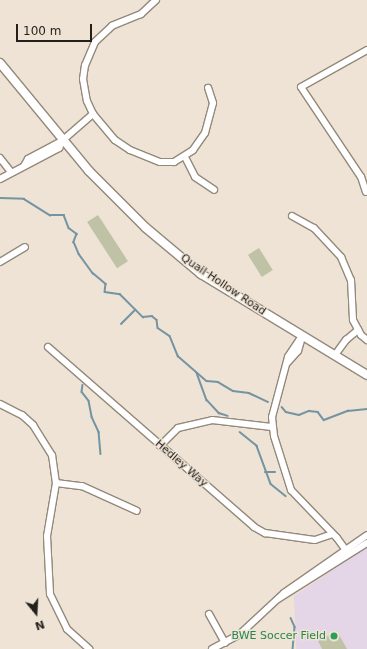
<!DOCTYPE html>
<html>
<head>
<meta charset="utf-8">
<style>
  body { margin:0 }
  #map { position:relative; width:367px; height:649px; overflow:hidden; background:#eee3d4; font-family:"DejaVu Sans",sans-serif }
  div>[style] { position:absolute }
  .education>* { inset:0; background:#e4d5e7 }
  .green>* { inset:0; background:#bfc2a5; transform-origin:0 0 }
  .stream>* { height:1.5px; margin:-0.75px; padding:0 0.75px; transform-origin:0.75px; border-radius:0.75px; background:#7494a2 }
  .roads { filter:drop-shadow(1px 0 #93897b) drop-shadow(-1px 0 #93897b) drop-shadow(0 1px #93897b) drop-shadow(0 -1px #93897b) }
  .street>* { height:6px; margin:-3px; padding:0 3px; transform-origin:3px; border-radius:3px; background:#fff }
  .secondary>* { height:8px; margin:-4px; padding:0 4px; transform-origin:4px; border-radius:4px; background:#fff }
  .dots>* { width:11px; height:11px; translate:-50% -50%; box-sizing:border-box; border:2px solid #eee3d4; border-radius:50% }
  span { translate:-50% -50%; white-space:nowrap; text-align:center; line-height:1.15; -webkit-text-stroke:3px #eee3d4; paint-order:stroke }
  .street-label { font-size:11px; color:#231f1a }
  .leisure-label { font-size:11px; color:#27864d }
  .right { translate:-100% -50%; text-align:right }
  .north { position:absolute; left:16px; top:593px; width:40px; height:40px; -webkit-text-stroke:3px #eee3d4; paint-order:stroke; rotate:162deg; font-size:11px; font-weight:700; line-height:16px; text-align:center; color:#231f1a }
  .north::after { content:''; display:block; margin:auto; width:14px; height:18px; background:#231f1a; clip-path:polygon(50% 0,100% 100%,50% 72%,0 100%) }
  .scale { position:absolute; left:16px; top:24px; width:76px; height:18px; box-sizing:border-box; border:2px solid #231f1a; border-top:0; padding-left:5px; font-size:12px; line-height:14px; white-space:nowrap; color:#231f1a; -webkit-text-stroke:3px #eee3d4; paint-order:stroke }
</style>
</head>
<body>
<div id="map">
  <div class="education">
    <i style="clip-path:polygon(367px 547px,367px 649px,296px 649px,294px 596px)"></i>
  </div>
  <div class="green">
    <i style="left:98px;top:215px;width:55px;height:13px;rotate:57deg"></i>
    <i style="left:259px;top:248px;width:26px;height:13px;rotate:58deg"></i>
    <i style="clip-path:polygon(337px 631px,347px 649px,322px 649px,318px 641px)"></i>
  </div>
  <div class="stream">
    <i style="left:0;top:198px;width:24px;rotate:2deg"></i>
    <i style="left:24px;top:199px;width:31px;rotate:32deg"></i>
    <i style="left:50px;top:215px;width:14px"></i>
    <i style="left:64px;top:215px;width:14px;rotate:69deg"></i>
    <i style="left:69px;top:228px;width:10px;rotate:37deg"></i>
    <i style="left:77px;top:234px;width:9px;rotate:111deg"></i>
    <i style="left:74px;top:242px;width:13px;rotate:67deg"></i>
    <i style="left:79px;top:254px;width:24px;rotate:54deg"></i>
    <i style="left:93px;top:273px;width:17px;rotate:40deg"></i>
    <i style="left:106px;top:284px;width:8px;rotate:97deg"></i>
    <i style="left:105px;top:292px;width:15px;rotate:8deg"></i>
    <i style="left:120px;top:294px;width:33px;rotate:45deg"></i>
    <i style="left:143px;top:317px;width:9px;rotate:-6deg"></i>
    <i style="left:152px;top:316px;width:6px;rotate:39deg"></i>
    <i style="left:157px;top:320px;width:8px;rotate:83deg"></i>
    <i style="left:158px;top:328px;width:14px;rotate:34deg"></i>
    <i style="left:170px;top:336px;width:22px;rotate:68deg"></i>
    <i style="left:178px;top:356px;width:38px;rotate:41deg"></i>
    <i style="left:207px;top:381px;width:11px;rotate:5deg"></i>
    <i style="left:218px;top:382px;width:17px;rotate:31deg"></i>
    <i style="left:233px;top:391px;width:16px;rotate:7deg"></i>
    <i style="left:249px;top:393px;width:21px;rotate:25deg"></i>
    <i style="left:121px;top:324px;width:20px;rotate:-45deg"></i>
    <i style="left:197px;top:373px;width:29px;rotate:70deg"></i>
    <i style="left:207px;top:400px;width:18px;rotate:47deg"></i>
    <i style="left:219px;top:413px;width:9px;rotate:18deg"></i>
    <i style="left:83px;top:385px;width:7px;rotate:98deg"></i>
    <i style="left:82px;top:392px;width:11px;rotate:52deg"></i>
    <i style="left:89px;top:401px;width:16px;rotate:79deg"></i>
    <i style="left:92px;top:417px;width:17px;rotate:65deg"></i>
    <i style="left:99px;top:432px;width:22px;rotate:85deg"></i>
    <i style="left:282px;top:407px;width:6px;rotate:51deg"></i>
    <i style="left:286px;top:412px;width:13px;rotate:13deg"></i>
    <i style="left:299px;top:415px;width:11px;rotate:-22deg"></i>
    <i style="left:309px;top:411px;width:9px;rotate:6deg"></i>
    <i style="left:318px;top:412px;width:10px;rotate:53deg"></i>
    <i style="left:324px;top:420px;width:26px;rotate:-21deg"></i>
    <i style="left:348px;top:411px;width:19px;rotate:-6deg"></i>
    <i style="left:240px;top:432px;width:22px;rotate:39deg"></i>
    <i style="left:257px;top:446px;width:40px;rotate:69.8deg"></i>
    <i style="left:271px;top:484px;width:19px;rotate:39deg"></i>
    <i style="left:265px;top:472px;width:10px"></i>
    <i style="left:291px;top:618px;width:10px;rotate:66deg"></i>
    <i style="left:295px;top:627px;width:22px;rotate:95deg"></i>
  </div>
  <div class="roads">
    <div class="street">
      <i style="left:156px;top:0;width:21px;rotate:137deg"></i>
      <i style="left:141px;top:14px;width:31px;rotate:158deg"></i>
      <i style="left:112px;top:26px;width:23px;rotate:137deg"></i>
      <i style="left:95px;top:42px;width:25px;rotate:113deg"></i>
      <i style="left:85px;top:65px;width:14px;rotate:98deg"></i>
      <i style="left:83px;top:79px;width:22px;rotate:80deg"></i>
      <i style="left:87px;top:101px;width:14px;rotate:65deg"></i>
      <i style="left:93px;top:114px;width:34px;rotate:50deg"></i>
      <i style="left:115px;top:140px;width:18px;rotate:34deg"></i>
      <i style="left:130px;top:150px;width:32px;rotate:22deg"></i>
      <i style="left:160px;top:162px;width:14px"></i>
      <i style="left:174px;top:162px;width:22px;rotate:-32deg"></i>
      <i style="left:193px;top:150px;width:21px;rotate:-55deg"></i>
      <i style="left:205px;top:133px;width:31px;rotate:-75deg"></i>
      <i style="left:213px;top:103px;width:16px;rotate:-108deg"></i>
      <i style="left:185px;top:157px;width:22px;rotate:63deg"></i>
      <i style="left:195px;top:177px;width:23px;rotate:34deg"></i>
      <i style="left:0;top:158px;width:18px;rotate:52deg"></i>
      <i style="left:24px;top:166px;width:8px;rotate:-60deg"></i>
      <i style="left:28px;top:159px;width:40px;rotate:-28deg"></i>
      <i style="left:0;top:179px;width:67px;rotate:-27.7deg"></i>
      <i style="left:59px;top:148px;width:9px;rotate:-63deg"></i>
      <i style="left:63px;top:140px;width:40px;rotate:-41deg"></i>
      <i style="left:366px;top:192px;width:16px;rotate:-108deg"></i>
      <i style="left:361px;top:177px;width:108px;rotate:-123.7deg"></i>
      <i style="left:301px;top:87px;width:76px;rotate:-29.3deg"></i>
      <i style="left:292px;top:216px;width:25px;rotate:29deg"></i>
      <i style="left:314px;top:228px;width:40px;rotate:47deg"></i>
      <i style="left:341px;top:257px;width:25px;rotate:67deg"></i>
      <i style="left:351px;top:280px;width:40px;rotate:87.1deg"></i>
      <i style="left:353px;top:320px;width:17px;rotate:62deg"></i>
      <i style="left:361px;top:335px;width:8px;rotate:40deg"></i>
      <i style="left:0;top:262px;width:29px;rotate:-31deg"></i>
      <i style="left:302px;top:336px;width:25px;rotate:124deg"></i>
      <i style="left:288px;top:357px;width:62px;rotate:104.9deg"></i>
      <i style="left:272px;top:417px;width:19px;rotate:84deg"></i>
      <i style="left:274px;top:436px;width:57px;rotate:72.5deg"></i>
      <i style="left:291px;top:490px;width:66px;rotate:46.2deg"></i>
      <i style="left:337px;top:538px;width:14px;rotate:54deg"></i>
      <i style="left:48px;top:347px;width:274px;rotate:41.1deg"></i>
      <i style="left:254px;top:527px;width:13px;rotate:29deg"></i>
      <i style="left:265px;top:533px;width:50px;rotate:8deg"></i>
      <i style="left:315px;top:540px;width:18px;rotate:-19deg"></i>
      <i style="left:335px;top:355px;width:19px;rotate:-54deg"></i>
      <i style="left:346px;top:340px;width:16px;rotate:-40deg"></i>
      <i style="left:288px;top:362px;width:15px;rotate:-48deg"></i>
      <i style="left:298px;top:351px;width:15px;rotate:-74deg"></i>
      <i style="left:0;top:404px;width:25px;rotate:27deg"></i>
      <i style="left:22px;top:415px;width:15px;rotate:42deg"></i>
      <i style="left:33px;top:425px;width:36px;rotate:58deg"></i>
      <i style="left:52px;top:455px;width:28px;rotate:82deg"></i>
      <i style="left:56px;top:483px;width:54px;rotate:99.6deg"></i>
      <i style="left:47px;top:536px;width:58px;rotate:87deg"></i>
      <i style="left:50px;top:594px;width:39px;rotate:64deg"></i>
      <i style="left:67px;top:629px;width:30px;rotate:42deg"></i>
      <i style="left:160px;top:446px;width:25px;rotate:-45deg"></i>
      <i style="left:178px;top:428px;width:35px;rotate:-13deg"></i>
      <i style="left:212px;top:420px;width:60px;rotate:6.7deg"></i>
      <i style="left:56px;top:483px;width:26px;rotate:7deg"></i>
      <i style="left:82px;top:486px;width:60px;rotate:24.4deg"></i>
      <i style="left:278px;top:599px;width:105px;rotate:-32.2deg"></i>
      <i style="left:209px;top:614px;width:33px;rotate:61deg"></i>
      <i style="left:212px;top:649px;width:32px;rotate:-28deg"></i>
      <i style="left:240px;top:634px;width:60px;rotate:-43deg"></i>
      <i style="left:284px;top:593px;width:101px;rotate:-34.9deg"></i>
    </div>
    <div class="secondary">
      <i style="left:0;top:63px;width:140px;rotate:50.5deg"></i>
      <i style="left:89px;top:171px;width:81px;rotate:45deg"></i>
      <i style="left:146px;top:228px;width:72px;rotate:39.9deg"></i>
      <i style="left:201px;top:274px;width:194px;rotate:31.3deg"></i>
    </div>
  </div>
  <div class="dots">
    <i style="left:334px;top:636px;background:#2e9e5b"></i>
  </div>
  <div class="street-label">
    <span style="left:223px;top:285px;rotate:34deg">Quail Hollow Road</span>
    <span style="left:181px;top:464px;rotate:41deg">Hedley Way</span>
  </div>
  <div class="leisure-label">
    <span class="right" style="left:326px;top:636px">BWE Soccer Field</span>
  </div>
  <div class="north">N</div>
  <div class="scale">100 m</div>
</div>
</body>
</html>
